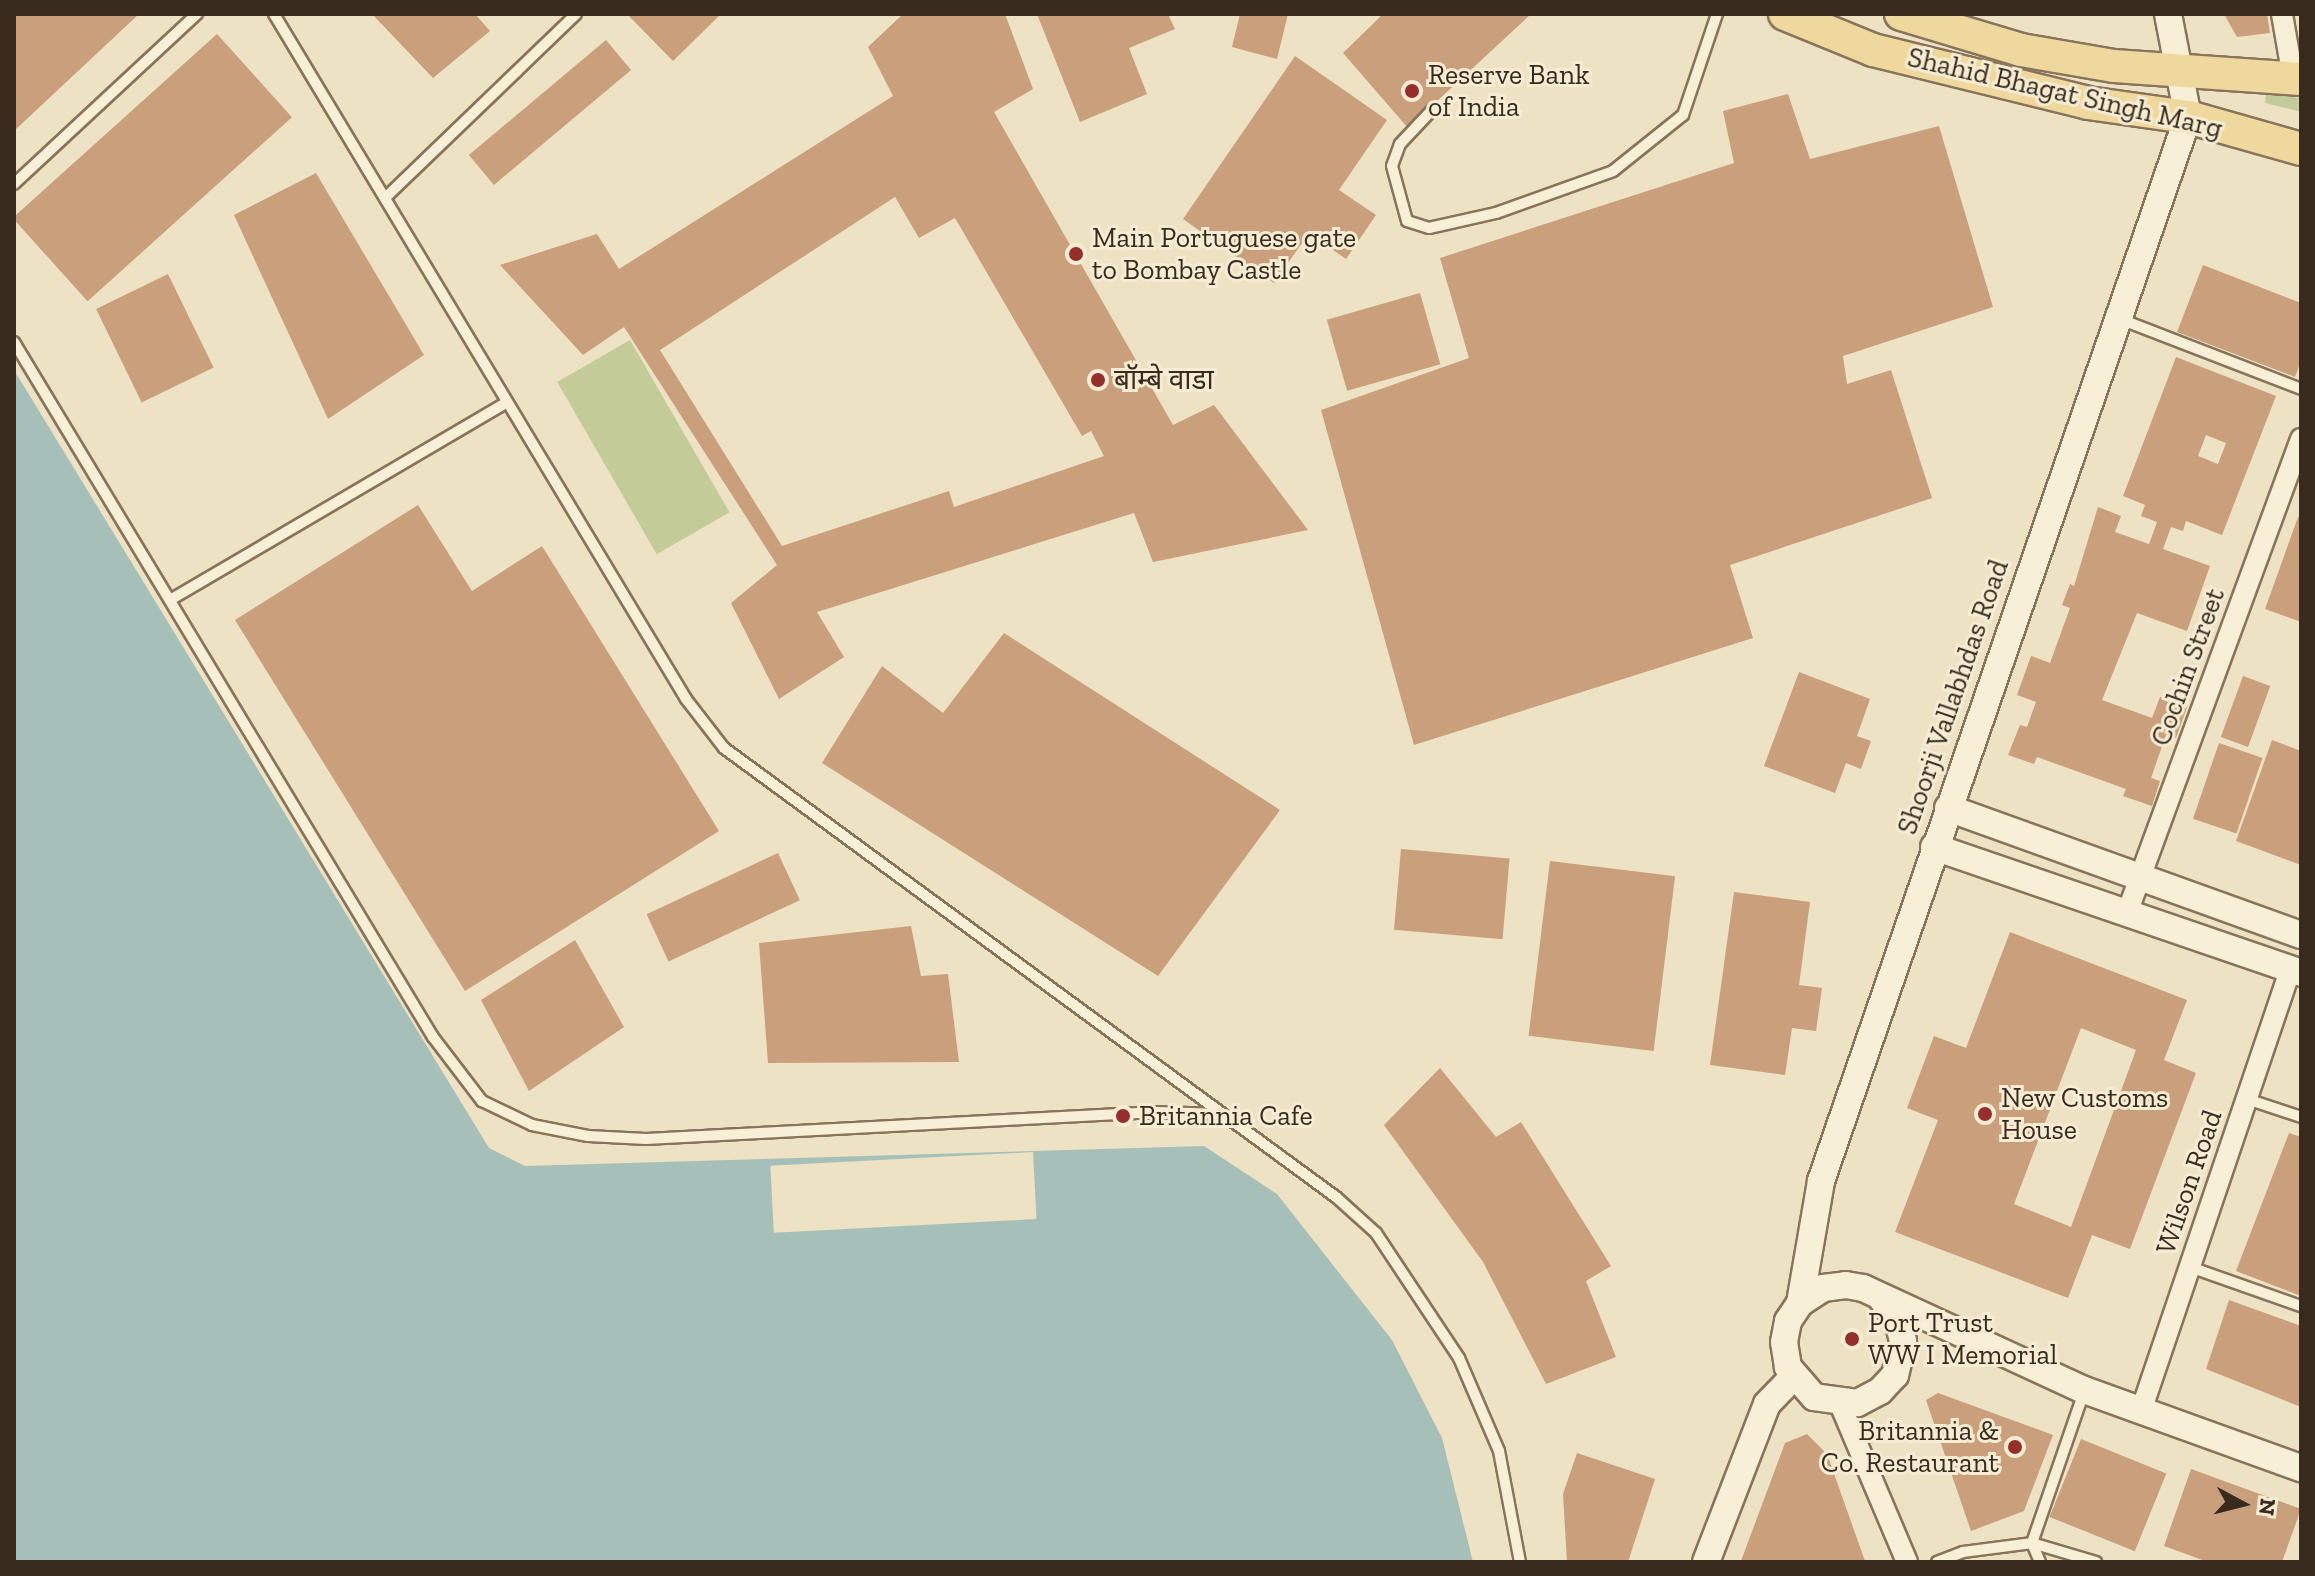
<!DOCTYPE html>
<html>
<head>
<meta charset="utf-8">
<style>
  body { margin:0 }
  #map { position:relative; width:2315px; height:1576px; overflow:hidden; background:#ede2c4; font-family:"Zilla Slab","Noto Sans Devanagari",serif }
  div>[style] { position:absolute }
  .green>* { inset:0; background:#c3cb98; transform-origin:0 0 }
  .water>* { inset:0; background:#a6c0b9 }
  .pier>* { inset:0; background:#ede2c4; transform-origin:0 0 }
  .building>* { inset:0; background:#ca9f7b; transform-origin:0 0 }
  .roads { filter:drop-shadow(2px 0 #87745b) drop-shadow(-2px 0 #87745b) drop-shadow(0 2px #87745b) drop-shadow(0 -2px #87745b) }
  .service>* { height:10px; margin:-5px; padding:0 5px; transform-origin:5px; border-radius:5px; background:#f8efd7 }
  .minor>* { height:20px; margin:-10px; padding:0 10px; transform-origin:10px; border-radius:10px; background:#f8efd7 }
  .tertiary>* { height:26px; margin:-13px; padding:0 13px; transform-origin:13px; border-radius:13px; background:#f8efd7 }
  .primary>* { height:32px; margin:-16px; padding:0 16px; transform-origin:16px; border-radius:16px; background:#efd89d }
  .dots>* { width:22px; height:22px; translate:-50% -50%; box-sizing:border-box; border:4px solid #f5ecd3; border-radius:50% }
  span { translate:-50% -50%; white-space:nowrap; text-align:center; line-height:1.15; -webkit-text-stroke:6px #f5ecd3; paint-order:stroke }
  .poi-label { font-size:28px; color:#382b1e }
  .left { translate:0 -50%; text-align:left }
  .right { translate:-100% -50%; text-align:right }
  .street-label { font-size:28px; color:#382b1e }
  .frame { position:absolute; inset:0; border:16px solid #382b1e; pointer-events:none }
  .north { position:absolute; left:2203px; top:1464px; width:80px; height:80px; -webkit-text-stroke:6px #f5ecd3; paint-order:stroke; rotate:97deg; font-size:22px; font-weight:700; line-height:32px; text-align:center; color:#382b1e }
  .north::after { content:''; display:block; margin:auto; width:28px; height:36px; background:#382b1e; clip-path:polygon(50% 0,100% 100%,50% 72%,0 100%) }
</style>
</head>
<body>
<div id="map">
  <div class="green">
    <i style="clip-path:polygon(2266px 94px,2301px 98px,2301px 112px,2265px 103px)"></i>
    <i style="left:630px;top:340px;width:199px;height:84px;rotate:60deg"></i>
  </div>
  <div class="water">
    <i style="clip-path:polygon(14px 370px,489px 1148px,525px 1166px,1204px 1146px,1277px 1194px,1392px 1340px,1442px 1438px,1473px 1562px,14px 1562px)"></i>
  </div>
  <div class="pier">
    <i style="left:1033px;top:1152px;width:67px;height:263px;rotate:87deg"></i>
  </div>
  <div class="building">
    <i style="clip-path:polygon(14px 14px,139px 14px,14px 131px)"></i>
    <i style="clip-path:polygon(372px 14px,475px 14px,490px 31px,433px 78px)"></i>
    <i style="clip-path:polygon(627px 14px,721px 14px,673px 61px)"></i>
    <i style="clip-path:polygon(evenodd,903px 14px,1005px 14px,1033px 89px,994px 112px,1173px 425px,1214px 405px,1308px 530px,1153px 562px,1134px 513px,817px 612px,844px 657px,779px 699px,731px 603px,777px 565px,624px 327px,583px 355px,500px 265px,597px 234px,619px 269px,893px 96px,868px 47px,903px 14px,895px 197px,919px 238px,955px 218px,1082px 436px,1091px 431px,1104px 456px,954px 507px,949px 491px,782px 546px,660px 350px,895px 197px)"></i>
    <i style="clip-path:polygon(1037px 14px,1168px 14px,1175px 29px,1129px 48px,1147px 94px,1080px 122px)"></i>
    <i style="clip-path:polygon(1240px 14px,1288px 14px,1277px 59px,1232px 47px)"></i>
    <i style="clip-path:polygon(1383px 14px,1531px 14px,1408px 128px,1343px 53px)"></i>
    <i style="clip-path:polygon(2224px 14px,2267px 14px,2270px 33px,2237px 37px)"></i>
    <i style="left:217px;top:34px;width:112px;height:275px;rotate:48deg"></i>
    <i style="left:606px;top:40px;width:39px;height:179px;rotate:50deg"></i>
    <i style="clip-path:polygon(1295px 56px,1387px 120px,1339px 190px,1376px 215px,1346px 259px,1309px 233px,1274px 283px,1183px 219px)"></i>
    <i style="clip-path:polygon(1788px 94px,1810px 159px,1939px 126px,1993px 307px,1843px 356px,1847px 384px,1891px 370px,1932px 498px,1730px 565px,1753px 638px,1414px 745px,1321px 410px,1469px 358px,1440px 258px,1734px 163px,1723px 111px)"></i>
    <i style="clip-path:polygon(316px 173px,424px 355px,328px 419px,234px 215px)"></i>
    <i style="clip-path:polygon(2203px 265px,2301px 303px,2301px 361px,2295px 377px,2177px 332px)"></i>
    <i style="left:168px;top:274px;width:104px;height:80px;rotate:64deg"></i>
    <i style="left:1420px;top:293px;width:74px;height:97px;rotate:74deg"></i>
    <i style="clip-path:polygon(evenodd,2176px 357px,2276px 396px,2222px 535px,2186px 521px,2183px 531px,2171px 527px,2163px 549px,2210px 566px,2187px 631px,2137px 613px,2102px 700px,2152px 718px,2160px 697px,2187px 707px,2176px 738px,2166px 735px,2151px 778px,2160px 781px,2152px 806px,2123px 796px,2126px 789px,2037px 757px,2034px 764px,2008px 755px,2020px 725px,2027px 727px,2036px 702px,2017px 695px,2031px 656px,2050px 663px,2070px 608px,2062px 605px,2070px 584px,2074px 586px,2098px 507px,2121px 516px,2115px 532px,2149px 544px,2157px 522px,2141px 516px,2145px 505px,2123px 496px,2176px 357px,2206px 435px,2226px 443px,2218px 464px,2198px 456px,2206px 435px)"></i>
    <i style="clip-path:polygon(418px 505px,472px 591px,542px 546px,719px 831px,465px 991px,235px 620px)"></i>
    <i style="clip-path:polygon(2298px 517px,2301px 518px,2301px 622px,2265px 609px)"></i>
    <i style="clip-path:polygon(1004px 633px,1280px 810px,1158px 976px,822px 763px,882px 666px,943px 713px)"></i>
    <i style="clip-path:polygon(1799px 672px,1870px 699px,1857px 736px,1871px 741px,1861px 769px,1846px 763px,1835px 793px,1764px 766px)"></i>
    <i style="left:2243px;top:676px;width:29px;height:65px;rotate:20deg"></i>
    <i style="clip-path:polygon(2272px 740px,2301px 751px,2301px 865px,2236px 841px)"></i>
    <i style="left:2219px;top:743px;width:46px;height:80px;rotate:19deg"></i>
    <i style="left:1401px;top:849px;width:109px;height:81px;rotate:5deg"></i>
    <i style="left:778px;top:853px;width:52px;height:145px;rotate:65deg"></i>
    <i style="left:1550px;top:861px;width:126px;height:176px;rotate:7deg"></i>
    <i style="clip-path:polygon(1734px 892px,1810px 902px,1799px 985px,1822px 988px,1816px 1031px,1792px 1028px,1785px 1075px,1710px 1065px)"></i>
    <i style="clip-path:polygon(911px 926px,921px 976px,948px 974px,959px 1062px,768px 1063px,759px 943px)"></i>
    <i style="clip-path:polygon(evenodd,2010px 932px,2187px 1000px,2164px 1060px,2196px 1073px,2130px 1249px,2092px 1235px,2068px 1298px,1895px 1232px,1938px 1120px,1907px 1108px,1934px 1036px,1966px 1048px,2010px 932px,2081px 1028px,2136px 1050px,2071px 1227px,2014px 1204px,2081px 1028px)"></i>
    <i style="clip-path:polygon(575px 940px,624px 1027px,529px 1091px,481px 1000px)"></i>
    <i style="clip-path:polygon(1440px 1068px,1496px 1137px,1521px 1122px,1611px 1266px,1586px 1281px,1616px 1357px,1546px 1384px,1483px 1262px,1384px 1125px)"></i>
    <i style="clip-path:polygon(2289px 1133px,2301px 1137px,2301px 1296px,2236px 1271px)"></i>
    <i style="clip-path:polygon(2229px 1300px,2301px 1326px,2301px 1407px,2206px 1369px)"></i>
    <i style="clip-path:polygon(1938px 1393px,2053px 1435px,2024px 1511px,1971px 1531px,1926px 1400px)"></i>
    <i style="clip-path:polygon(1807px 1434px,1827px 1454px,1865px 1561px,1741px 1561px,1785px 1443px)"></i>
    <i style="left:2081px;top:1439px;width:92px;height:84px;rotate:22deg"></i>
    <i style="clip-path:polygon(1577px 1453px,1655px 1479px,1628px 1562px,1567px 1562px,1563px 1494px)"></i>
    <i style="clip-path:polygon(2191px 1469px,2301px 1509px,2282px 1562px,2208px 1562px,2164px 1546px)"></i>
  </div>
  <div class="roads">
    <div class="service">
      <i style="left:274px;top:14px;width:799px;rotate:58.97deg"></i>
      <i style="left:686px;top:699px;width:62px;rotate:52.2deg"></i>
      <i style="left:724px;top:748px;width:759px;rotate:36.27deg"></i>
      <i style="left:1336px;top:1197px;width:54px;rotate:42deg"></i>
      <i style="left:1376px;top:1233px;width:150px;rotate:56.4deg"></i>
      <i style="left:1459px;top:1358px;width:101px;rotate:66.7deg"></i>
      <i style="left:1499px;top:1451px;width:113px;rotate:79.3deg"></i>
      <i style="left:1432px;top:110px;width:47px;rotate:133.3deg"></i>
      <i style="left:1400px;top:144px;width:23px;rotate:110deg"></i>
      <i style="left:1392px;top:166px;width:57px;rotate:74.7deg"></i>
      <i style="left:1407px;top:221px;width:23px;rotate:18deg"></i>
      <i style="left:1429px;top:228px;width:69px;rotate:-12.6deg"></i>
      <i style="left:1496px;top:213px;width:124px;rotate:-19.7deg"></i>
      <i style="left:1613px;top:171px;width:90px;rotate:-38.7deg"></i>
      <i style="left:1683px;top:115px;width:107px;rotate:-71.4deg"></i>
      <i style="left:14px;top:184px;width:250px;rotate:-42.9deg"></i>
      <i style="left:385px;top:198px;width:265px;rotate:-43.9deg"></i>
      <i style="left:2120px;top:319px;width:194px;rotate:21.1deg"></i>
      <i style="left:14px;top:342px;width:812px;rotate:58.92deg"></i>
      <i style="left:433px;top:1037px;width:81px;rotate:52.6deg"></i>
      <i style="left:482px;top:1101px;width:55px;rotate:25.6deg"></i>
      <i style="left:532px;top:1125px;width:57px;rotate:11.1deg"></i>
      <i style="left:588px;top:1136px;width:58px;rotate:3deg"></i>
      <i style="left:646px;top:1139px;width:512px;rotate:-3.02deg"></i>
      <i style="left:1157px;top:1112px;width:64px;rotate:1.8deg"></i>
      <i style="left:170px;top:600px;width:391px;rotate:-30.4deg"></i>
      <i style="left:2247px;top:1099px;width:57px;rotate:18.4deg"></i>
      <i style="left:2190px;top:1267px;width:118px;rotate:19.4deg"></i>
      <i style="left:1937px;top:1562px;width:28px;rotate:-21deg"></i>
      <i style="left:1963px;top:1552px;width:70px;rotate:-7.4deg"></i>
      <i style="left:2032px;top:1543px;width:67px;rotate:16.5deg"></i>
      <i style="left:2040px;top:1562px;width:21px;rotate:-113deg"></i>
      <i style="left:2032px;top:1543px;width:160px;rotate:-71deg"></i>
    </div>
    <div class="minor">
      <i style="left:2282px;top:14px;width:65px;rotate:80.2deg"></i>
      <i style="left:2127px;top:913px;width:505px;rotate:-69.84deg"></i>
      <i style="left:1840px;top:1404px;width:172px;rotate:67deg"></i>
      <i style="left:2141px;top:1411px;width:465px;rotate:-71.3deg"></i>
    </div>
    <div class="tertiary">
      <i style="left:1948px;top:808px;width:375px;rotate:19.8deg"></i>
      <i style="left:1934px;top:847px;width:388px;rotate:18.9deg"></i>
      <i style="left:1882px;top:1299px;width:27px;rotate:54deg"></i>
      <i style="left:1898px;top:1321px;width:21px;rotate:76deg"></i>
      <i style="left:1903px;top:1341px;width:35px;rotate:103deg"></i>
      <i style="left:1895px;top:1375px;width:22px;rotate:133deg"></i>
      <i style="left:1880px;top:1391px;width:26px;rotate:152deg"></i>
      <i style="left:1857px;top:1403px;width:43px;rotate:-172.1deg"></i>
      <i style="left:1814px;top:1397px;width:40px;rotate:-131deg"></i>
      <i style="left:1788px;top:1367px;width:25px;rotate:-99deg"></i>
      <i style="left:1784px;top:1342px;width:21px;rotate:-79deg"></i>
      <i style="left:1788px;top:1321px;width:22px;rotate:-56deg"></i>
      <i style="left:1800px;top:1303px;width:27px;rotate:-33deg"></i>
      <i style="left:1823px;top:1288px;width:23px;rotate:-7deg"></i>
      <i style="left:1846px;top:1285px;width:17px;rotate:10deg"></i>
      <i style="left:1863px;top:1288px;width:243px;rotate:24.8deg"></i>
      <i style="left:2084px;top:1390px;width:231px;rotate:19.8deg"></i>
      <i style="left:1800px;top:1303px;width:124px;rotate:-80.2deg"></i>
      <i style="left:1821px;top:1181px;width:1126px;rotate:-70.97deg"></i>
      <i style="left:2188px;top:117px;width:105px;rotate:-101deg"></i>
      <i style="left:1706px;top:1562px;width:169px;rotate:-68.9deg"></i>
      <i style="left:1767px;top:1404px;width:39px;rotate:-46deg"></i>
    </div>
    <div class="primary">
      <i style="left:1785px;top:14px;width:95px;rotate:22.2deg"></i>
      <i style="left:1873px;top:50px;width:221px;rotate:13.8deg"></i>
      <i style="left:2088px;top:103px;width:101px;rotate:8deg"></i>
      <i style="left:2188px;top:117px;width:117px;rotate:15.8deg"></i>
      <i style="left:1901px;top:14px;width:125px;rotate:16.7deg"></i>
      <i style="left:2021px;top:50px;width:94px;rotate:9.8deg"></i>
      <i style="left:2114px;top:66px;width:187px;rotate:4deg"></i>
    </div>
  </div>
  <div class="dots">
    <i style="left:1412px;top:91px;background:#952f2c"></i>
    <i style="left:1076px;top:254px;background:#952f2c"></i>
    <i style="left:1098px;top:380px;background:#952f2c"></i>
    <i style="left:1985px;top:1114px;background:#952f2c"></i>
    <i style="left:1123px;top:1116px;background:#952f2c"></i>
    <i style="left:1852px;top:1339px;background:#952f2c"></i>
    <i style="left:2015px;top:1447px;background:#952f2c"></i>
  </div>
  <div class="poi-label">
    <span class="left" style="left:1428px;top:91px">Reserve Bank<br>of India</span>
    <span class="left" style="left:1092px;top:254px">Main Portuguese gate<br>to Bombay Castle</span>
    <span class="left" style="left:1114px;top:380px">बॉम्बे वाडा</span>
    <span class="left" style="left:2001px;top:1114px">New Customs<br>House</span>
    <span class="left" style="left:1139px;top:1116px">Britannia Cafe</span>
    <span class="left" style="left:1868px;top:1339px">Port Trust<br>WW I Memorial</span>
    <span class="right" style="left:1999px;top:1447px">Britannia &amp;<br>Co. Restaurant</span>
  </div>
  <div class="street-label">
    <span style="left:2065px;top:93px;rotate:13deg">Shahid Bhagat Singh Marg</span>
    <span style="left:2188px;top:667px;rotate:-70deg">Cochin Street</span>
    <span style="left:1953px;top:697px;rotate:-71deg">Shoorji Vallabhdas Road</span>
    <span style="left:2189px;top:1182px;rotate:-71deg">Wilson Road</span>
  </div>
  <div class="frame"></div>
  <div class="north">N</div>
</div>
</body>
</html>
